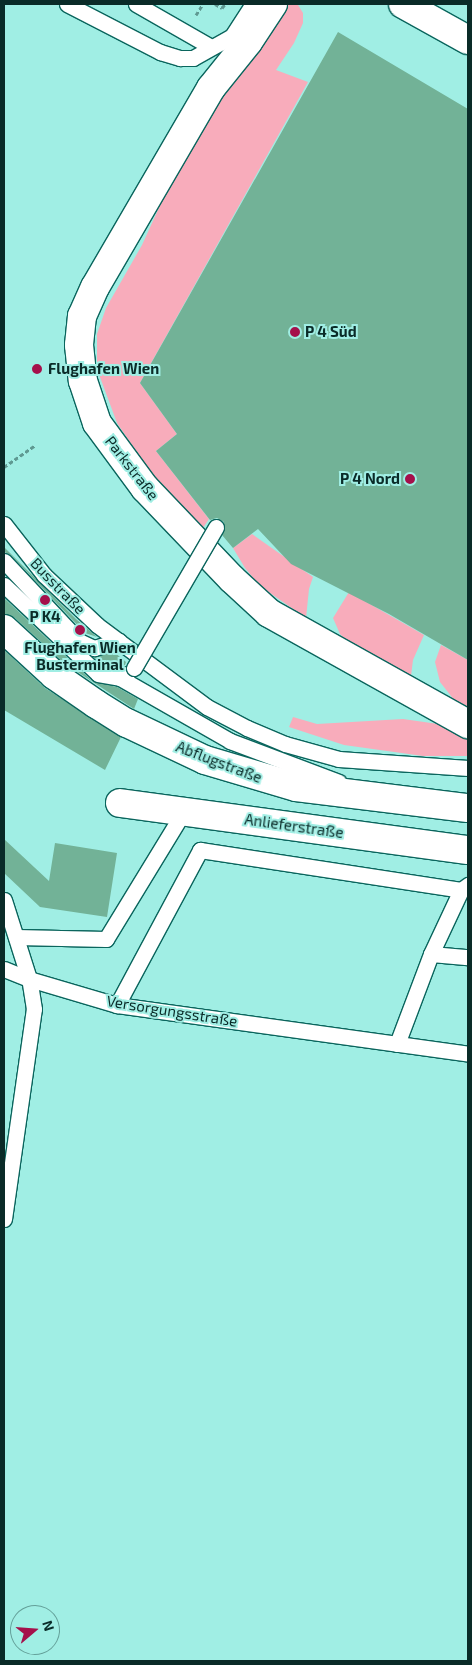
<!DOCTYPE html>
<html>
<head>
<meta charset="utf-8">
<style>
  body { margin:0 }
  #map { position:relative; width:472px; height:1665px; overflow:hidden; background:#a0eee4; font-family:"Exo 2",sans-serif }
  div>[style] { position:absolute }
  .green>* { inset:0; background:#f8acbb }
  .building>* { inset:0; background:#72b297 }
  .path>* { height:3px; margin-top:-1.5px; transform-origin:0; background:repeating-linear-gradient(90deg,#5f9992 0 4px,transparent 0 6.5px) }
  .roads { filter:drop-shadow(1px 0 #0a655d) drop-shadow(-1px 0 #0a655d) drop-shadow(0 1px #0a655d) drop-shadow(0 -1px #0a655d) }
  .service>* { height:15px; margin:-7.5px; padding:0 7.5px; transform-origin:7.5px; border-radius:7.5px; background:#fff }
  .minor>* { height:28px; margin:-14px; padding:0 14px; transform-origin:14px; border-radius:14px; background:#fff }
  .tertiary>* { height:28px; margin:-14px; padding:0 14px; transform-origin:14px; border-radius:14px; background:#fff }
  .bridges { filter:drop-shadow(1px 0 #0a655d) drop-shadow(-1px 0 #0a655d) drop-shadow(0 1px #0a655d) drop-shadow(0 -1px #0a655d) }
  .service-bridge>* { height:15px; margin:-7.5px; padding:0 7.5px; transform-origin:7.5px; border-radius:7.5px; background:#fff }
  .dots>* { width:14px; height:14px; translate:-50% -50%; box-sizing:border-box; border:2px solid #a0eee4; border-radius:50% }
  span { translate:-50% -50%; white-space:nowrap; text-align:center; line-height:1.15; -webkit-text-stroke:4px #a0eee4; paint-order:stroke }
  .poi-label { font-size:15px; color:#0a2b28; font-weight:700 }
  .left { translate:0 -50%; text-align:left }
  .right { translate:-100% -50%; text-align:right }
  .street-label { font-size:15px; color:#0a2b28 }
  .frame { position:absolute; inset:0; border:5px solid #0a2b28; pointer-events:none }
  .north { position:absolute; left:10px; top:1605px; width:50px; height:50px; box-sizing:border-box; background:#a0eee4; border:1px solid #64a099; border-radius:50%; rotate:72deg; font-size:14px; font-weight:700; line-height:20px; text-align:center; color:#0a2b28 }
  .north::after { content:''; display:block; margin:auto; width:18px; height:22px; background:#a5104b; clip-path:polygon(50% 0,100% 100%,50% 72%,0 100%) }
</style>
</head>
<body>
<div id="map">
  <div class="green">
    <i style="clip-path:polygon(285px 4px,298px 5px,303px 13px,303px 23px,294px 43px,276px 70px,308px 82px,140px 383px,177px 434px,156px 451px,209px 519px,201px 531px,153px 476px,117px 423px,97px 369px,97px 334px,106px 308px,142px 245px,167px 190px,226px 86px)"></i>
    <i style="clip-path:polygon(252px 534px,313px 577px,309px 589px,306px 618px,260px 586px,245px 568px,233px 548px)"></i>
    <i style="clip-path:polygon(349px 592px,424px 635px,413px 660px,411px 676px,349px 643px,340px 634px,333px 618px)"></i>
    <i style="clip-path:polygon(441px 645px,468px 660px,468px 709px,455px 701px,440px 682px,435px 662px)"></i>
    <i style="clip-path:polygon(293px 717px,317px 724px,403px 719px,438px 724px,468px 738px,468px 756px,423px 756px,344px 745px,289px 727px)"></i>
  </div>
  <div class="building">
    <i style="clip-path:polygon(338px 32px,468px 109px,468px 660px,389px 614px,291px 564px,258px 529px,233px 548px,222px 535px,224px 522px,217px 518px,210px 520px,156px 451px,177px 434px,140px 383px)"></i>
    <i style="clip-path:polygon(4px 547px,76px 619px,97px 637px,85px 633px,11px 555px,4px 552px)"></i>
    <i style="clip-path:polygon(4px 598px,92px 681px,117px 687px,138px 699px,134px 709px,64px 663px,15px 618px,4px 614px)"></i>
    <i style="clip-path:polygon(4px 650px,45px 688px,121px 737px,105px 770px,4px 710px)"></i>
    <i style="clip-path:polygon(114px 652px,126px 662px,125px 665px,118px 668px,102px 665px,94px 657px)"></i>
    <i style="clip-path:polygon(4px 839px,49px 881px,55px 843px,117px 853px,107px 917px,40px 907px,4px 873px)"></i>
  </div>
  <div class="path">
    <i style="left:215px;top:4px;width:8px;rotate:30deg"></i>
    <i style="left:222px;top:8px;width:5px;rotate:-53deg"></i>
    <i style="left:196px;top:15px;width:13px;rotate:-58deg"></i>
    <i style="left:4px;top:467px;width:38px;rotate:-35deg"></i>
  </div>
  <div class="roads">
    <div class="service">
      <i style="left:67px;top:4px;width:105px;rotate:27.3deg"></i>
      <i style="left:160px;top:52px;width:21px;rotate:17deg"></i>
      <i style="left:180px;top:58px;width:13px"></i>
      <i style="left:193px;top:58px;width:45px;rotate:-29.4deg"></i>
      <i style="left:232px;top:36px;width:38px;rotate:-57deg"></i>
      <i style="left:136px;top:4px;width:86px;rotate:29.8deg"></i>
      <i style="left:4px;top:524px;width:65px;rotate:51.9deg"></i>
      <i style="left:44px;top:575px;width:73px;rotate:43.3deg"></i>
      <i style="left:97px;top:625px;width:137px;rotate:36.7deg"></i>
      <i style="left:207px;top:707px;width:45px;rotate:27.7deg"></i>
      <i style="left:247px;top:728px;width:41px;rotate:22.8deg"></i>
      <i style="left:285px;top:744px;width:56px;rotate:15.5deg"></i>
      <i style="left:339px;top:759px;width:129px;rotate:4deg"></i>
      <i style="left:4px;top:561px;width:110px;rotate:46.8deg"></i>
      <i style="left:79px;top:641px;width:17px;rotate:25deg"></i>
      <i style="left:94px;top:648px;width:26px;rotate:-16deg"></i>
      <i style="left:4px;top:585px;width:129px;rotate:43.4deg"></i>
      <i style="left:98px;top:674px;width:22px;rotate:10deg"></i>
      <i style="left:120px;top:678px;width:8px;rotate:-30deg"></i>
      <i style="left:120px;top:678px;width:127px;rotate:29.8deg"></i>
      <i style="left:230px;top:741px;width:116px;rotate:20.6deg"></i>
      <i style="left:4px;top:900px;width:83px;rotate:72.4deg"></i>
      <i style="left:16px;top:937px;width:90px;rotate:1.3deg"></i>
      <i style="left:106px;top:939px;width:150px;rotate:-58.6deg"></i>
      <i style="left:431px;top:954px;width:37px;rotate:5deg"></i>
      <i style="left:4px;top:969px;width:27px;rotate:22deg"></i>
      <i style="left:117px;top:1005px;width:176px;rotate:-61.8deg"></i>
      <i style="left:200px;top:850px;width:264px;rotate:8.7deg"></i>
      <i style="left:397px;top:1044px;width:96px;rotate:-69.3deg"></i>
      <i style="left:431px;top:954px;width:71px;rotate:-64.9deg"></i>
      <i style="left:461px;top:890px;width:9px;rotate:-36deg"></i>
      <i style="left:4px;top:1219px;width:212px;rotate:-81.9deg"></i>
      <i style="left:34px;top:1009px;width:30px;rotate:-99deg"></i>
      <i style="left:29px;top:979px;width:92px;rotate:16.5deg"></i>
      <i style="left:117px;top:1005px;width:354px;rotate:7.9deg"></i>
    </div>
    <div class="minor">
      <i style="left:273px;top:4px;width:45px;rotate:123.3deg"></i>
      <i style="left:248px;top:42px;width:59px;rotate:128.8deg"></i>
      <i style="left:211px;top:88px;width:230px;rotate:120.2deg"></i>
      <i style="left:95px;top:287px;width:32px;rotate:114deg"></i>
      <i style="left:82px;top:316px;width:29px;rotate:96deg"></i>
      <i style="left:79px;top:345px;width:36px;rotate:84deg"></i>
      <i style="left:83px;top:381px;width:44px;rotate:71.6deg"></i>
      <i style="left:97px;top:423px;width:81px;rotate:53.6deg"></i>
      <i style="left:145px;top:488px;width:126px;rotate:46.3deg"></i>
      <i style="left:232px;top:579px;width:50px;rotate:42.6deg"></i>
      <i style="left:269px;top:613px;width:228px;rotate:29.2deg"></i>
      <i style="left:403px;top:4px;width:74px;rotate:29deg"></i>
      <i style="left:120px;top:803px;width:351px;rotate:7.7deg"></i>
    </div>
    <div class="tertiary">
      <i style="left:4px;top:629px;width:68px;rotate:42.6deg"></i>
      <i style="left:54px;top:675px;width:51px;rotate:34.6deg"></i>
      <i style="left:96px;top:704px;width:36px;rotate:32deg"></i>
      <i style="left:127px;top:723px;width:86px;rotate:25.4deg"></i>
      <i style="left:205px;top:760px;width:95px;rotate:16.5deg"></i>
      <i style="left:296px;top:787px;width:173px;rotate:7deg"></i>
    </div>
  </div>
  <div class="bridges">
    <div class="service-bridge">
      <i style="left:134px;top:668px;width:163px;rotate:-59.8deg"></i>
    </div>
  </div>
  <div class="dots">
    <i style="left:295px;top:332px;background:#a5104b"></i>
    <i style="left:37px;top:369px;background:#a5104b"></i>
    <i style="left:410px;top:479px;background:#a5104b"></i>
    <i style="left:45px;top:600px;background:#a5104b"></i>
    <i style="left:80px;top:630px;background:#a5104b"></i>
  </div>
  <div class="poi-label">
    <span class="left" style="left:305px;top:332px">P 4 Süd</span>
    <span class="left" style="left:48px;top:369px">Flughafen Wien</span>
    <span class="right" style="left:400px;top:479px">P 4 Nord</span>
    <span style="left:45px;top:617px">P K4</span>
    <span style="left:80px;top:656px">Flughafen Wien<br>Busterminal</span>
  </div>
  <div class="street-label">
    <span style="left:132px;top:468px;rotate:52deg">Parkstraße</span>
    <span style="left:58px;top:586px;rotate:46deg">Busstraße</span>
    <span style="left:219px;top:762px;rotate:21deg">Abflugstraße</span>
    <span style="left:294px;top:826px;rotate:8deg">Anlieferstraße</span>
    <span style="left:172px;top:1011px;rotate:9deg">Versorgungsstraße</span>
  </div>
  <div class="frame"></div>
  <div class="north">N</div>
</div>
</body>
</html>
